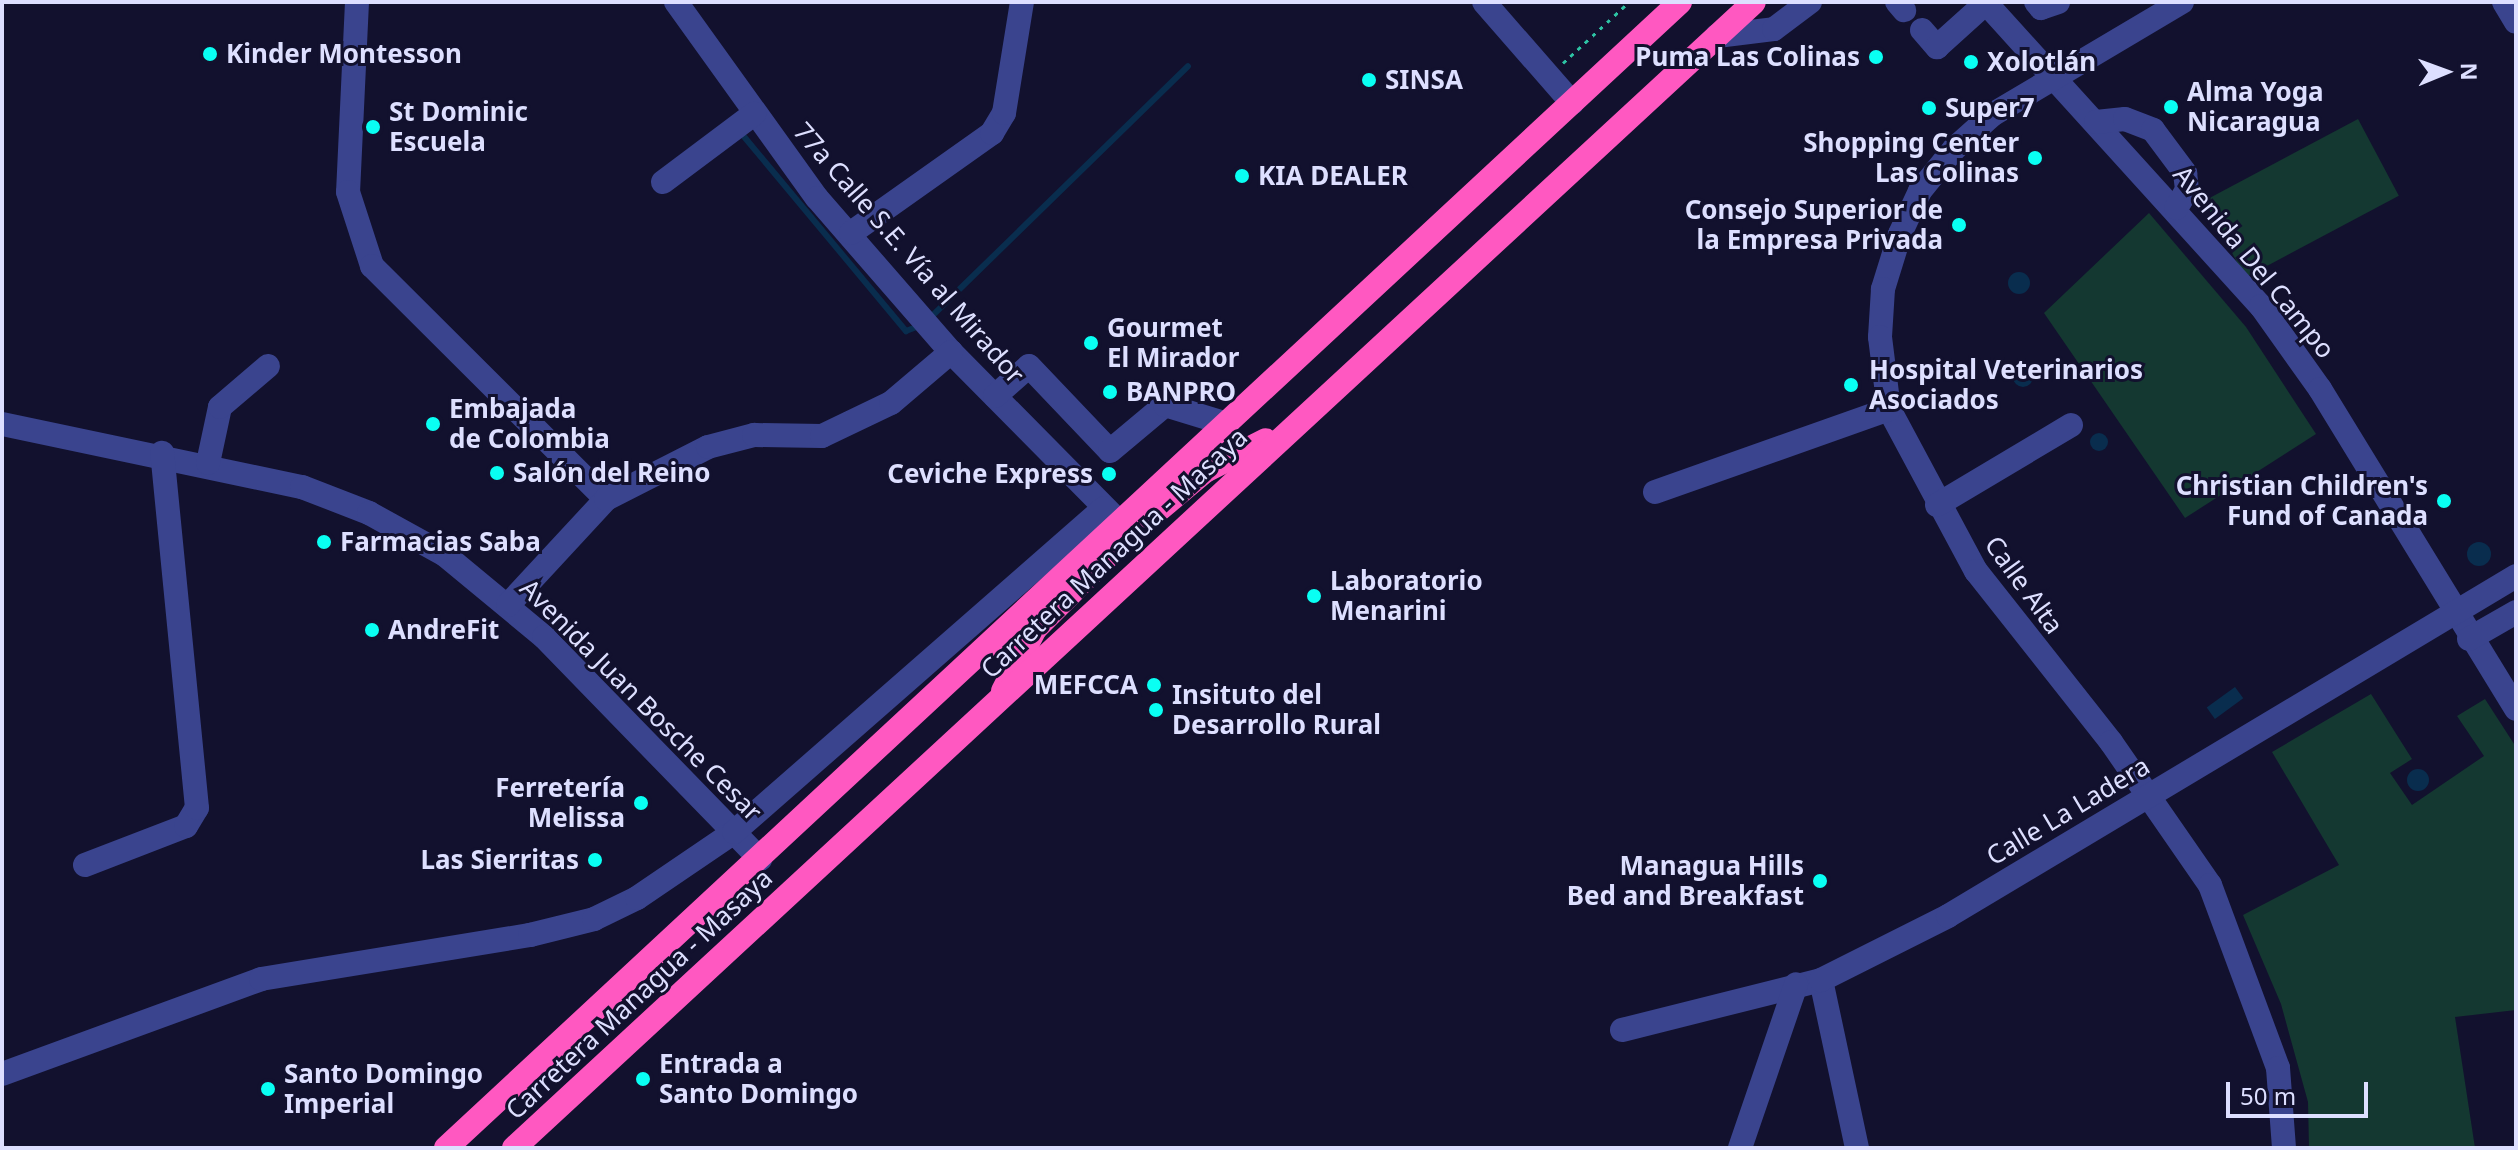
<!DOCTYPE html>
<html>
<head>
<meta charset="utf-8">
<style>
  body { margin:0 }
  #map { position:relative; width:2518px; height:1150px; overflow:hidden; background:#12112e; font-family:"Noto Sans",sans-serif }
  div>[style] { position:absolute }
  .green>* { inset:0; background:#143831; transform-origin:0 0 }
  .water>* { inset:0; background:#092d4e; transform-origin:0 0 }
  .round { border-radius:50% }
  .stream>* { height:6px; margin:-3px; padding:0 3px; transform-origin:3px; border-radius:3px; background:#092d4e }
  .path>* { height:3px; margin-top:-1.5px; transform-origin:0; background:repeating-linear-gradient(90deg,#2dc4a4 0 4px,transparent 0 10px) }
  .minor>* { height:24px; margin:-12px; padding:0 12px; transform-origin:12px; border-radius:12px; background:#3a448e }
  .highway>* { height:24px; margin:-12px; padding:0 12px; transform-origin:12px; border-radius:12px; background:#ff58c1 }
  .dots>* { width:22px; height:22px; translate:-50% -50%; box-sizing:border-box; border:4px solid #12112e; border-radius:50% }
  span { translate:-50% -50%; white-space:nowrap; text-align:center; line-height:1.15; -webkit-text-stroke:6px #12112e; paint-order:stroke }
  .poi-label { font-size:26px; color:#dddfff; font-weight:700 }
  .left { translate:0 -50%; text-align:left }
  .right { translate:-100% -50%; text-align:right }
  .street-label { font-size:26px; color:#dddfff }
  .frame { position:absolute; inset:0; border:4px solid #dddfff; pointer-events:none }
  .north { position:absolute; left:2406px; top:32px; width:80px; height:80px; -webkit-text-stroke:6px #12112e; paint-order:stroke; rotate:89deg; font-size:22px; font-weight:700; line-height:32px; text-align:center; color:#dddfff }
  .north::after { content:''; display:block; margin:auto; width:28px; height:36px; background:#dddfff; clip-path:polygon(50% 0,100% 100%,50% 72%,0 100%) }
  .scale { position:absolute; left:2226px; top:1082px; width:142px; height:36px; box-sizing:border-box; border:4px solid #dddfff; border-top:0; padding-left:10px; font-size:24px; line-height:28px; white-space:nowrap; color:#dddfff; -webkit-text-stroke:6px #12112e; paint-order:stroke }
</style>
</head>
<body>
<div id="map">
  <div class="green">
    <i style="left:2358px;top:119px;width:87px;height:174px;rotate:62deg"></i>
    <i style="clip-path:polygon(2149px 213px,2246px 327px,2316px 434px,2185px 518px,2044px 313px)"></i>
    <i style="clip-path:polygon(2371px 694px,2412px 759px,2390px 773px,2412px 805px,2484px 756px,2457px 716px,2485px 699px,2516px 747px,2516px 1010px,2455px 1017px,2475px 1148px,2309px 1148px,2308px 1102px,2281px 1004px,2243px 915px,2339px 865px,2272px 752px)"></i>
  </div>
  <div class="water">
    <i class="round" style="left:2008px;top:272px;width:22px;height:22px"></i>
    <i class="round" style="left:2013px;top:367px;width:20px;height:20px"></i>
    <i class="round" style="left:2090px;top:433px;width:18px;height:18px"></i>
    <i class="round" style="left:2467px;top:542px;width:24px;height:24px"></i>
    <i style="left:2235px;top:687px;width:14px;height:35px;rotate:54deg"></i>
    <i class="round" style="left:2407px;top:769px;width:22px;height:22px"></i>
  </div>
  <div class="stream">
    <i style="left:741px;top:133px;width:258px;rotate:50.2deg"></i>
    <i style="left:906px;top:331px;width:14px;rotate:-21deg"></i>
    <i style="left:931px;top:317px;width:359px;rotate:-44.3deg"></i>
  </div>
  <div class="path">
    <i style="left:1563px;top:63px;width:90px;rotate:-42.7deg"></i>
  </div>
  <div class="minor">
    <i style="left:357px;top:2px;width:190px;rotate:92.7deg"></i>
    <i style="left:348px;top:192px;width:78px;rotate:72deg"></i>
    <i style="left:372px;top:266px;width:330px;rotate:44.9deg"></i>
    <i style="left:676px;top:2px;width:241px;rotate:54.3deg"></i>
    <i style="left:817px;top:198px;width:204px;rotate:49deg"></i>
    <i style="left:951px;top:352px;width:232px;rotate:45.3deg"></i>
    <i style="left:1484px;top:2px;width:134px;rotate:48.9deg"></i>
    <i style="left:1897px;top:2px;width:11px;rotate:49deg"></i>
    <i style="left:1985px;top:2px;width:411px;rotate:47.8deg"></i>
    <i style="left:2261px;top:306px;width:102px;rotate:54.6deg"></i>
    <i style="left:2320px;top:389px;width:375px;rotate:58.5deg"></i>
    <i style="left:2036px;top:2px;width:8px;rotate:50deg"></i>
    <i style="left:2041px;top:8px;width:18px;rotate:-19deg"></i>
    <i style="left:2182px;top:2px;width:221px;rotate:149.3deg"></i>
    <i style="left:1992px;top:115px;width:51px;rotate:138.2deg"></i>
    <i style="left:1954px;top:149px;width:54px;rotate:129deg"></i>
    <i style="left:1920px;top:191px;width:47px;rotate:114.9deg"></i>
    <i style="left:1900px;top:234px;width:58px;rotate:107.2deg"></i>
    <i style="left:1883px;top:289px;width:48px;rotate:93.6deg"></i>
    <i style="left:1880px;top:337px;width:73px;rotate:82.9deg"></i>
    <i style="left:1889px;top:409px;width:184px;rotate:61.8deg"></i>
    <i style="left:1976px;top:571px;width:218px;rotate:51.7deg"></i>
    <i style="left:2111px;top:742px;width:174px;rotate:55.3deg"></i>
    <i style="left:2210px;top:885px;width:195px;rotate:69.6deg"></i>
    <i style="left:2278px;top:1068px;width:80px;rotate:85.7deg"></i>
    <i style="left:2504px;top:2px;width:23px;rotate:59deg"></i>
    <i style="left:1922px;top:30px;width:23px;rotate:49deg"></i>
    <i style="left:1937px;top:47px;width:67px;rotate:-42deg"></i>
    <i style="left:1717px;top:36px;width:57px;rotate:-7deg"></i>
    <i style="left:1774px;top:29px;width:45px;rotate:-36.9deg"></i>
    <i style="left:2096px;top:122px;width:29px;rotate:-6deg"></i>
    <i style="left:2125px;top:119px;width:30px;rotate:21deg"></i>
    <i style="left:2153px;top:130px;width:54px;rotate:53.3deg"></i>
    <i style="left:2185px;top:173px;width:17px;rotate:83deg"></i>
    <i style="left:2187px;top:190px;width:21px;rotate:121deg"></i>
    <i style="left:663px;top:182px;width:114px;rotate:-36.8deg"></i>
    <i style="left:851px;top:233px;width:173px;rotate:-35.3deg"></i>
    <i style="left:992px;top:133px;width:23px;rotate:-59deg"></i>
    <i style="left:1004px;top:113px;width:112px;rotate:-80.8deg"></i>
    <i style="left:995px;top:396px;width:45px;rotate:-41.4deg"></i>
    <i style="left:1029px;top:366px;width:117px;rotate:46.4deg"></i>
    <i style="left:1110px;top:451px;width:72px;rotate:-39.9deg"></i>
    <i style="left:1165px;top:405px;width:65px;rotate:17deg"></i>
    <i style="left:2px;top:424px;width:307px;rotate:11.9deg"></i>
    <i style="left:302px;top:487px;width:72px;rotate:21.2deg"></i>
    <i style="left:369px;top:513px;width:87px;rotate:28.9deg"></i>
    <i style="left:445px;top:555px;width:129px;rotate:39.6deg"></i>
    <i style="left:544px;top:637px;width:310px;rotate:45.8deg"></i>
    <i style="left:208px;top:463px;width:57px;rotate:-77.9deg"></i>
    <i style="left:220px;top:407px;width:63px;rotate:-40.5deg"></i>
    <i style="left:1655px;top:492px;width:248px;rotate:-19.5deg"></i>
    <i style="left:1937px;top:505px;width:156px;rotate:-30.8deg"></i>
    <i style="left:508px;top:605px;width:144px;rotate:-47.2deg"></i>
    <i style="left:606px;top:499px;width:114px;rotate:-27deg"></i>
    <i style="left:708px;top:447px;width:48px;rotate:-14.6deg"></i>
    <i style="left:754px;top:435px;width:68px;rotate:0.8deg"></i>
    <i style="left:822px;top:436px;width:76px;rotate:-25.6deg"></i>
    <i style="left:891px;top:403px;width:79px;rotate:-40.4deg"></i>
    <i style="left:2469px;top:639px;width:54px;rotate:-29.9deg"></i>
    <i style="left:85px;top:865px;width:108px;rotate:-21.1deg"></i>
    <i style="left:186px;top:826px;width:21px;rotate:-59deg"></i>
    <i style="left:197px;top:808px;width:357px;rotate:-95.6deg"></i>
    <i style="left:1821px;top:980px;width:172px;rotate:77.9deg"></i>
    <i style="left:1622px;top:1030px;width:205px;rotate:-14.1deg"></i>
    <i style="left:1821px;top:980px;width:142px;rotate:-26.7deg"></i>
    <i style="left:1948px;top:916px;width:662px;rotate:-30.9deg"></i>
    <i style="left:2px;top:1074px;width:276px;rotate:-20.1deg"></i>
    <i style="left:261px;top:979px;width:273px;rotate:-9.3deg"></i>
    <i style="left:530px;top:935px;width:66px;rotate:-14deg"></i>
    <i style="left:594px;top:919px;width:48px;rotate:-26deg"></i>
    <i style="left:637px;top:898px;width:117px;rotate:-34.2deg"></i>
    <i style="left:734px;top:832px;width:492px;rotate:-41.2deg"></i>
    <i style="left:1740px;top:1148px;width:173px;rotate:-71.1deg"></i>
  </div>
  <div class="highway">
    <i style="left:1150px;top:517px;width:72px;rotate:-39.9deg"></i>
    <i style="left:1205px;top:471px;width:68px;rotate:-26.9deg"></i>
    <i style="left:1003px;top:691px;width:70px;rotate:-62.7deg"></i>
    <i style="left:1035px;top:629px;width:100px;rotate:-45deg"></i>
    <i style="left:446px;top:1148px;width:1684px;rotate:-42.88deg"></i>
    <i style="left:514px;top:1148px;width:1688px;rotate:-42.74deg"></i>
  </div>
  <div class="dots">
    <i style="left:210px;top:54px;background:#09fff3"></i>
    <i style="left:1876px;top:57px;background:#09fff3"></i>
    <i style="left:1971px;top:62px;background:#09fff3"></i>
    <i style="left:1369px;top:80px;background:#09fff3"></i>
    <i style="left:2171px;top:107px;background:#09fff3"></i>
    <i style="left:1929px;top:108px;background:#09fff3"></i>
    <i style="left:373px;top:127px;background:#09fff3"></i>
    <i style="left:2035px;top:158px;background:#09fff3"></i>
    <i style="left:1242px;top:176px;background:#09fff3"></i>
    <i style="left:1959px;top:225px;background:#09fff3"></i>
    <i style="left:1091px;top:343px;background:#09fff3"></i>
    <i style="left:1851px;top:385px;background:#09fff3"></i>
    <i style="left:1110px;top:392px;background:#09fff3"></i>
    <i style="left:433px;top:424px;background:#09fff3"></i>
    <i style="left:497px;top:473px;background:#09fff3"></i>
    <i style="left:1109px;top:474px;background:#09fff3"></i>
    <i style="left:2444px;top:501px;background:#09fff3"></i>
    <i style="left:324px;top:542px;background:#09fff3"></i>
    <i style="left:1314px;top:596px;background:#09fff3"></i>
    <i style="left:372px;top:630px;background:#09fff3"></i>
    <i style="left:1154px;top:685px;background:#09fff3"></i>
    <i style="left:1156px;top:710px;background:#09fff3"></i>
    <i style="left:641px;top:803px;background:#09fff3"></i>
    <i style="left:595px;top:860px;background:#09fff3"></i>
    <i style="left:1820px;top:881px;background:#09fff3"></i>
    <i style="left:643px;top:1079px;background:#09fff3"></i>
    <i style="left:268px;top:1089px;background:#09fff3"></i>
  </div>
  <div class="poi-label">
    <span class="left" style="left:226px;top:54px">Kinder Montesson</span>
    <span class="right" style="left:1860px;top:57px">Puma Las Colinas</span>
    <span class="left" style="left:1987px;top:62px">Xolotlán</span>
    <span class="left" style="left:1385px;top:80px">SINSA</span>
    <span class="left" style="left:2187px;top:107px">Alma Yoga<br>Nicaragua</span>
    <span class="left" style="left:1945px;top:108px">Super7</span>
    <span class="left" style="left:389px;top:127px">St Dominic<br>Escuela</span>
    <span class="right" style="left:2019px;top:158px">Shopping Center<br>Las Colinas</span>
    <span class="left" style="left:1258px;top:176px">KIA DEALER</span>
    <span class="right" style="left:1943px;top:225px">Consejo Superior de<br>la Empresa Privada</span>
    <span class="left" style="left:1107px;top:343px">Gourmet<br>El Mirador</span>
    <span class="left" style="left:1869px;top:385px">Hospital Veterinarios<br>Asociados</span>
    <span class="left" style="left:1126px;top:392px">BANPRO</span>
    <span class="left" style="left:449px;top:424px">Embajada<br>de Colombia</span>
    <span class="left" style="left:513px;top:473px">Salón del Reino</span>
    <span class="right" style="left:1093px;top:474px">Ceviche Express</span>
    <span class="right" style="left:2428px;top:501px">Christian Children's<br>Fund of Canada</span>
    <span class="left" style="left:340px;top:542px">Farmacias Saba</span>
    <span class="left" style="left:1330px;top:596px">Laboratorio<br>Menarini</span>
    <span class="left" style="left:388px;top:630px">AndreFit</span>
    <span class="right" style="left:1138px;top:685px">MEFCCA</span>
    <span class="left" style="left:1172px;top:710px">Insituto del<br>Desarrollo Rural</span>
    <span class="right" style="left:625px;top:803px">Ferretería<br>Melissa</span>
    <span class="right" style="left:579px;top:860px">Las Sierritas</span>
    <span class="right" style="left:1804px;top:881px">Managua Hills<br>Bed and Breakfast</span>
    <span class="left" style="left:659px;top:1079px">Entrada a<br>Santo Domingo</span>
    <span class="left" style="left:284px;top:1089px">Santo Domingo<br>Imperial</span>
  </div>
  <div class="street-label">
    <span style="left:909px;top:253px;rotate:49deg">77a Calle S.E. Vía al Mirador</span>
    <span style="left:2254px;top:262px;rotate:51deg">Avenida Del Campo</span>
    <span style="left:1114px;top:553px;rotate:-43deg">Carretera Managua - Masaya</span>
    <span style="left:2024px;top:585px;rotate:54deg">Calle Alta</span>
    <span style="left:641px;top:700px;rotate:45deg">Avenida Juan Bosche Cesar</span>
    <span style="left:2068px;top:811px;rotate:-31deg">Calle La Ladera</span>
    <span style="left:639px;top:994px;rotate:-43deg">Carretera Managua - Masaya</span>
  </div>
  <div class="frame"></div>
  <div class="north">N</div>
  <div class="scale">50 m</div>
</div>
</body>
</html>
